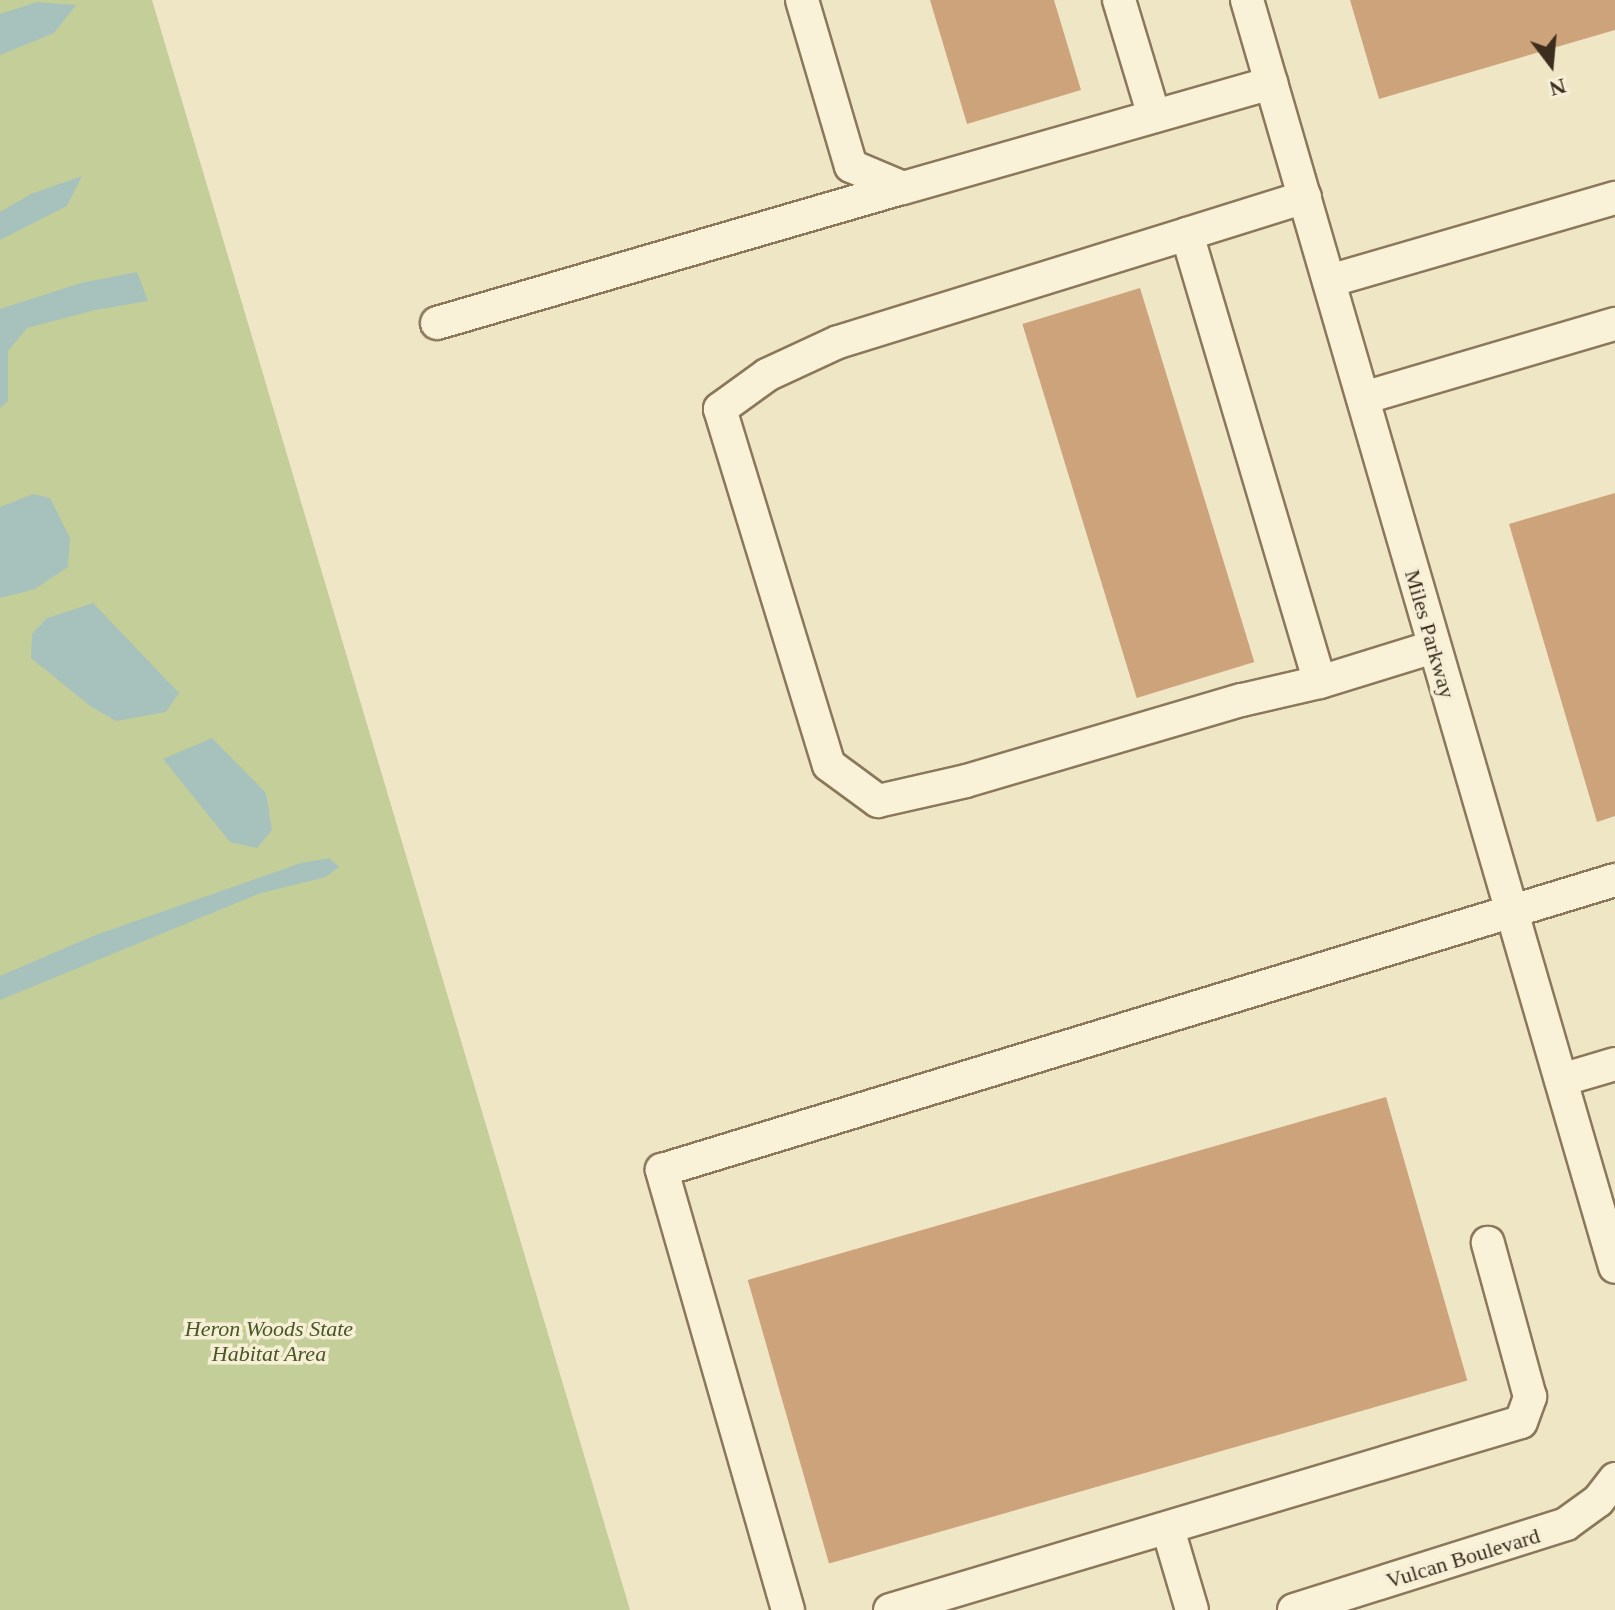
<!DOCTYPE html>
<html>
<head>
<meta charset="utf-8">
<style>
  body { margin:0 }
  #map { position:relative; width:1615px; height:1610px; overflow:hidden; background:#efe6c6; font-family:"Times New Roman",serif }
  div>[style] { position:absolute }
  .green>* { inset:0; background:#c4ce99 }
  .water>* { inset:0; background:#a7c2bc }
  .building>* { inset:0; background:#cda37b; transform-origin:0 0 }
  .roads { filter:drop-shadow(2px 0 #8b785b) drop-shadow(-2px 0 #8b785b) drop-shadow(0 2px #8b785b) drop-shadow(0 -2px #8b785b) }
  .minor>* { height:32px; margin:-16px; padding:0 16px; transform-origin:16px; border-radius:16px; background:#f9f2d9 }
  span { translate:-50% -50%; white-space:nowrap; text-align:center; line-height:1.15; -webkit-text-stroke:7px #f6efd6; paint-order:stroke }
  .street-label { font-size:22px; color:#3b2e1f }
  .park-label { font-size:22px; color:#475725; font-style:italic }
  .north { position:absolute; left:1511px; top:24px; width:80px; height:80px; -webkit-text-stroke:6px #f6efd6; paint-order:stroke; rotate:164deg; font-size:22px; font-weight:700; line-height:32px; text-align:center; color:#3b2e1f }
  .north::after { content:''; display:block; margin:auto; width:28px; height:36px; background:#3b2e1f; clip-path:polygon(50% 0,100% 100%,50% 72%,0 100%) }
</style>
</head>
<body>
<div id="map">
  <div class="green">
    <i style="clip-path:polygon(0 0,152px 0,630px 1610px,0 1610px)"></i>
  </div>
  <div class="water">
    <i style="clip-path:polygon(37px 2px,76px 5px,54px 33px,0 55px,0 14px)"></i>
    <i style="clip-path:polygon(82px 176px,67px 206px,0 240px,0 212px,31px 194px)"></i>
    <i style="clip-path:polygon(137px 272px,148px 301px,95px 310px,27px 328px,8px 351px,8px 401px,0 408px,0 309px,81px 283px)"></i>
    <i style="clip-path:polygon(33px 494px,50px 498px,70px 538px,68px 567px,35px 589px,0 598px,0 507px)"></i>
    <i style="clip-path:polygon(93px 603px,179px 693px,166px 712px,116px 721px,90px 706px,31px 658px,32px 634px,47px 618px)"></i>
    <i style="clip-path:polygon(212px 738px,266px 793px,272px 830px,257px 848px,230px 842px,163px 759px)"></i>
    <i style="clip-path:polygon(329px 858px,339px 867px,326px 877px,261px 893px,0 1000px,0 976px,93px 936px,301px 863px)"></i>
  </div>
  <div class="building">
    <i style="clip-path:polygon(930px 0,1054px 0,1081px 90px,967px 124px)"></i>
    <i style="clip-path:polygon(1350px 0,1615px 0,1615px 30px,1379px 99px)"></i>
    <i style="left:1140px;top:288px;width:391px;height:123px;rotate:73deg"></i>
    <i style="clip-path:polygon(1615px 493px,1615px 816px,1597px 822px,1509px 524px)"></i>
    <i style="left:1386px;top:1097px;width:295px;height:664px;rotate:74deg"></i>
  </div>
  <div class="roads">
    <div class="minor">
      <i style="left:802px;top:0;width:173px;rotate:73.6deg"></i>
      <i style="left:851px;top:166px;width:56px;rotate:22.9deg"></i>
      <i style="left:903px;top:188px;width:383px;rotate:-15.9deg"></i>
      <i style="left:1119px;top:0;width:121px;rotate:73.2deg"></i>
      <i style="left:1247px;top:0;width:1319px;rotate:73.8deg"></i>
      <i style="left:1305px;top:197px;width:124px;rotate:162.6deg"></i>
      <i style="left:1187px;top:234px;width:467px;rotate:73.5deg"></i>
      <i style="left:1320px;top:682px;width:118px;rotate:-17.2deg"></i>
      <i style="left:1187px;top:234px;width:365px;rotate:162.8deg"></i>
      <i style="left:838px;top:342px;width:78px;rotate:155.1deg"></i>
      <i style="left:767px;top:375px;width:58px;rotate:144.1deg"></i>
      <i style="left:720px;top:409px;width:372px;rotate:73deg"></i>
      <i style="left:829px;top:765px;width:61px;rotate:36.3deg"></i>
      <i style="left:878px;top:801px;width:90px;rotate:-12.8deg"></i>
      <i style="left:966px;top:781px;width:288px;rotate:-16.4deg"></i>
      <i style="left:1242px;top:700px;width:80px;rotate:-13deg"></i>
      <i style="left:1329px;top:281px;width:298px;rotate:-16.2deg"></i>
      <i style="left:437px;top:323px;width:485px;rotate:-16.2deg"></i>
      <i style="left:1363px;top:398px;width:263px;rotate:-16.4deg"></i>
      <i style="left:1561px;top:1080px;width:56px;rotate:-16.5deg"></i>
      <i style="left:1168px;top:1529px;width:84px;rotate:73.5deg"></i>
      <i style="left:788px;top:1610px;width:458px;rotate:-106deg"></i>
      <i style="left:662px;top:1170px;width:996px;rotate:-16.93deg"></i>
      <i style="left:890px;top:1610px;width:658px;rotate:-16.59deg"></i>
      <i style="left:1521px;top:1422px;width:27px;rotate:-70deg"></i>
      <i style="left:1530px;top:1397px;width:160px;rotate:-105.3deg"></i>
      <i style="left:1294px;top:1610px;width:285px;rotate:-17.5deg"></i>
      <i style="left:1566px;top:1524px;width:39px;rotate:-36deg"></i>
      <i style="left:1598px;top:1501px;width:28px;rotate:-52deg"></i>
    </div>
  </div>
  <div class="street-label">
    <span style="left:1430px;top:634px;rotate:74deg">Miles Parkway</span>
    <span style="left:1463px;top:1558px;rotate:-17deg">Vulcan Boulevard</span>
  </div>
  <div class="park-label">
    <span style="left:269px;top:1341px">Heron Woods State<br>Habitat Area</span>
  </div>
  <div class="north">N</div>
</div>
</body>
</html>
